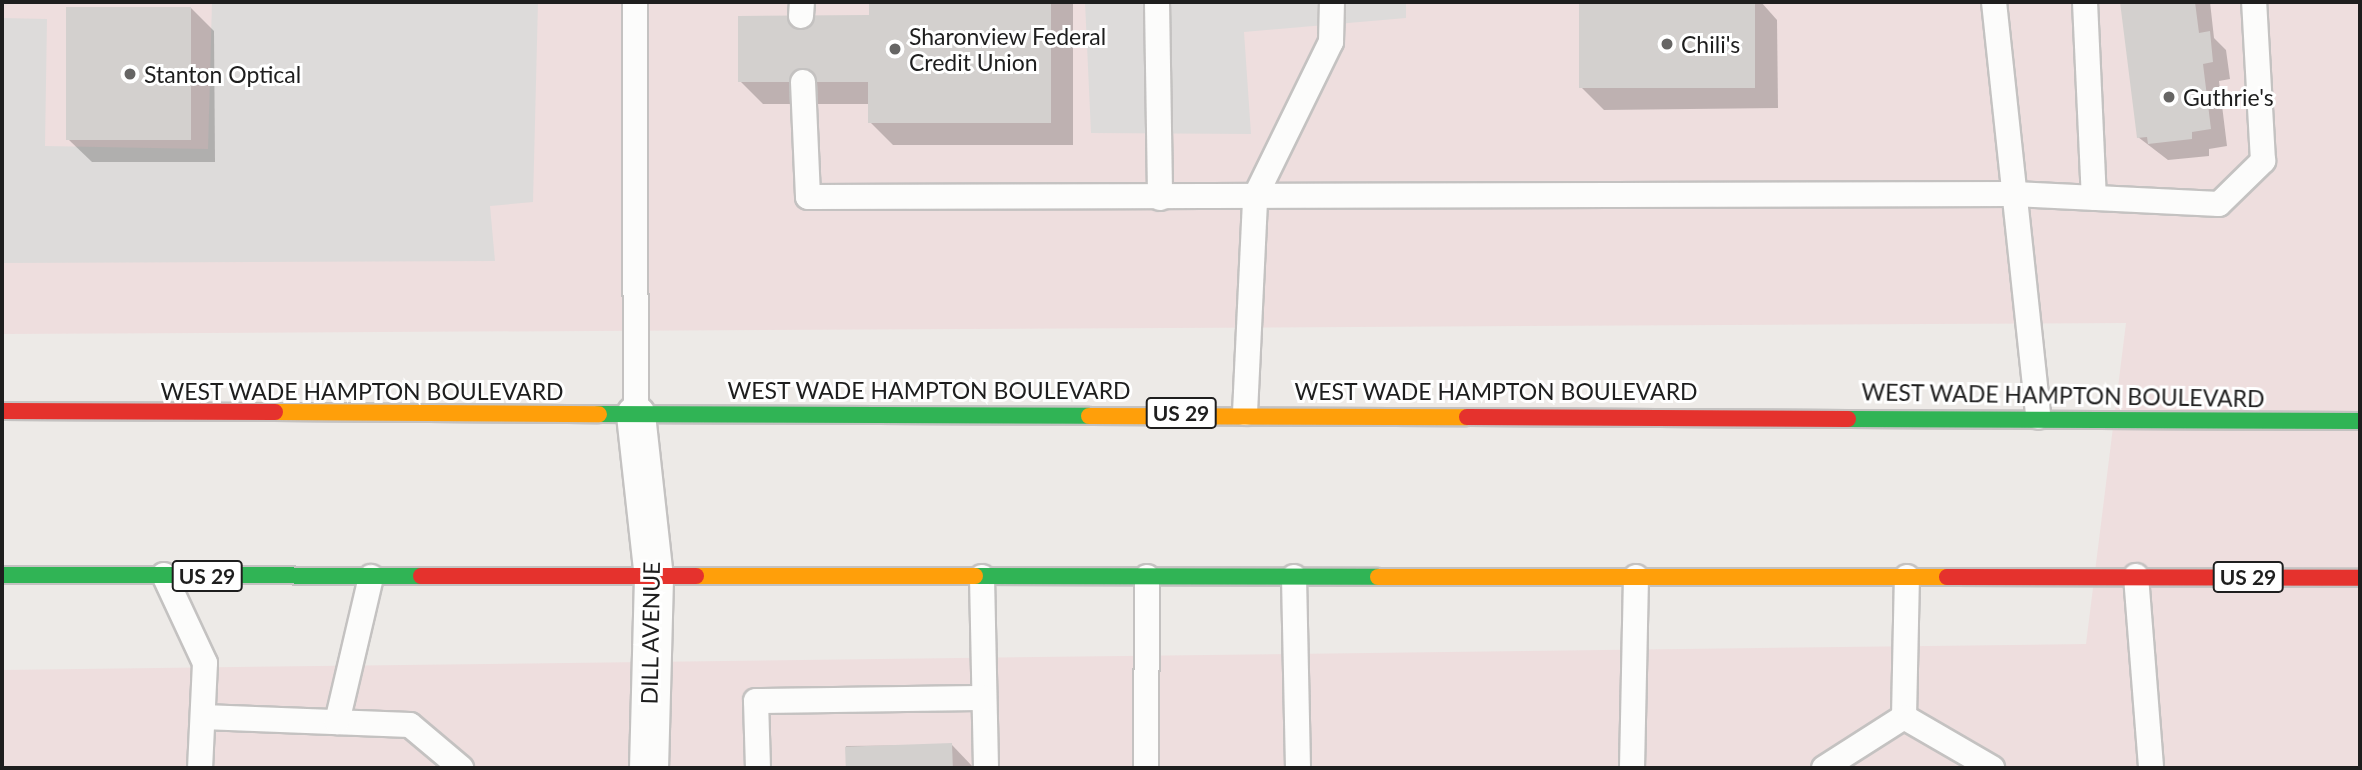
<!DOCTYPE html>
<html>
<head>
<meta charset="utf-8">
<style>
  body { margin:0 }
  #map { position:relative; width:2362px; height:770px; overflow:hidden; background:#edeae7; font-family:Lato,sans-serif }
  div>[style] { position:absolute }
  .commercial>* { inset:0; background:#eedede }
  .parking>* { inset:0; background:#dddbda }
  .shadow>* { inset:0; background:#0003 }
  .building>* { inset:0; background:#d3d0ce; transform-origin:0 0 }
  .roads { filter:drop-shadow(2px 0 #c4c2c1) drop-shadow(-2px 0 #c4c2c1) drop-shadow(0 2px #c4c2c1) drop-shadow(0 -2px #c4c2c1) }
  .lane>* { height:24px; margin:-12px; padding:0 12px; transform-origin:12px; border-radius:12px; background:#fcfcfb }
  .street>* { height:38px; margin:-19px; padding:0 19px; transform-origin:19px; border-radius:19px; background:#fcfcfb }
  .fast>* { height:16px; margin:-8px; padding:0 8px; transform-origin:8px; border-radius:8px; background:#30b455 }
  .slow>* { height:16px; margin:-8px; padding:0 8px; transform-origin:8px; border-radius:8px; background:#ff9f0a }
  .jam>* { height:16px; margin:-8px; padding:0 8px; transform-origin:8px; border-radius:8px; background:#e5322d }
  .dots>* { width:19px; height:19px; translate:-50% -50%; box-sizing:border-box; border:4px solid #fff; border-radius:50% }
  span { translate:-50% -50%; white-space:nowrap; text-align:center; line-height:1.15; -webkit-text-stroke:6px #fff; paint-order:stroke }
  .shield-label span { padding:2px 5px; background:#fff; border:2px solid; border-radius:5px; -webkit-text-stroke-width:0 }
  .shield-label { font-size:21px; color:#1e1e1e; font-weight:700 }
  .poi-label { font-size:23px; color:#1e1e1e }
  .left { translate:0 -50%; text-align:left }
  .street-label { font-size:23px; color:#1e1e1e }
  .frame { position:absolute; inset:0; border:4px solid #1e1e1e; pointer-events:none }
</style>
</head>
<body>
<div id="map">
  <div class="commercial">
    <i style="clip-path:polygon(2px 2px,2360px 2px,2360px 768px,2px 768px,2px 670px,2086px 644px,2126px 323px,2px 334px)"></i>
  </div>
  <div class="parking">
    <i style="clip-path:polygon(212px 2px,538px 2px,533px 202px,490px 206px,495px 261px,2px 263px,2px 18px,47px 19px,45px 146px,208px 149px)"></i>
    <i style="clip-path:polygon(1085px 2px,1406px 2px,1406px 18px,1244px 32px,1251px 134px,1091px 133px)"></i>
  </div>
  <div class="shadow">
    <i style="clip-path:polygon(870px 2px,1073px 2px,1073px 145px,893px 145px,870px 122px,870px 104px,763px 104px,740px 81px,871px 17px)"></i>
    <i style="clip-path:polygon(1580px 2px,1761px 2px,1777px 20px,1778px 108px,1604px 110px,1581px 87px)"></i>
    <i style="clip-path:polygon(2122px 2px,2210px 2px,2214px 38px,2226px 50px,2230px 79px,2219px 81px,2227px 146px,2209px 149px,2209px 156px,2168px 160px,2138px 137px)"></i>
    <i style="clip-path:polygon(191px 8px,214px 31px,215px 162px,92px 162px,69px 140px)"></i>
    <i style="clip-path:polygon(952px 745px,974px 768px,847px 768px,846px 746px)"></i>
  </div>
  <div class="building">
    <i style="clip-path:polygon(869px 2px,1051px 2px,1051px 123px,868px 123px,868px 82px,738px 82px,738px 16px,869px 15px)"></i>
    <i style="left:1579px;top:2px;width:176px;height:86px"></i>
    <i style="clip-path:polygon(2120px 2px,2195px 2px,2199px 33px,2210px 31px,2213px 62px,2203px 64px,2211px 129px,2192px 132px,2192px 139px,2148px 144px,2147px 137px,2137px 138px)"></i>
    <i style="left:66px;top:7px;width:125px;height:133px"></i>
    <i style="left:952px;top:743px;width:25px;height:107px;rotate:88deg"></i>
  </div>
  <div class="roads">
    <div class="lane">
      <i style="left:635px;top:2px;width:413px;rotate:89.9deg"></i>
      <i style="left:1157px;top:2px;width:196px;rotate:89.1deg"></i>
      <i style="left:1994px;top:2px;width:417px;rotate:83.9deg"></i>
      <i style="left:2085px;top:2px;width:196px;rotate:87.4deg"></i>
      <i style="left:801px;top:16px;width:14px;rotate:-86deg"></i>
      <i style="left:803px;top:82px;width:115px;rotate:87.5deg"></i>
      <i style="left:808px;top:197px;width:1206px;rotate:-0.14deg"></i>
      <i style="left:2014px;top:194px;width:205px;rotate:2.8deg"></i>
      <i style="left:2219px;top:204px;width:62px;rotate:-44.3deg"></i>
      <i style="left:2263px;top:161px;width:159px;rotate:-93.2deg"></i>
      <i style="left:1245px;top:413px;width:216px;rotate:-87.3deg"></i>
      <i style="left:1255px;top:197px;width:173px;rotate:-63.9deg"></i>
      <i style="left:1331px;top:42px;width:40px;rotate:-88.6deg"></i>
      <i style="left:164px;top:575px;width:97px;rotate:65deg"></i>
      <i style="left:205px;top:663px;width:105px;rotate:92.7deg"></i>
      <i style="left:2136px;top:576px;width:193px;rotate:85.5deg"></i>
      <i style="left:982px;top:577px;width:191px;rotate:88.8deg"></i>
      <i style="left:1294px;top:577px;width:191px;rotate:88.8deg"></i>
      <i style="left:203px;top:717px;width:207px;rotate:2.2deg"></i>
      <i style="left:410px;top:725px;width:67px;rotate:40.1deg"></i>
      <i style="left:1904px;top:717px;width:140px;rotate:-88.8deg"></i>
      <i style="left:1904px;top:717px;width:102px;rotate:30.1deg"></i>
      <i style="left:337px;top:722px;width:149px;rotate:-76.8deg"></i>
      <i style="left:758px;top:768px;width:67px;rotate:-91.7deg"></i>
      <i style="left:756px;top:701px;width:228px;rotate:-0.8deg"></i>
      <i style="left:1146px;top:768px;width:191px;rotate:-89.7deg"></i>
      <i style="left:1632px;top:768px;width:191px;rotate:-88.8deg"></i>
      <i style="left:1824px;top:768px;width:95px;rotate:-32.5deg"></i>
    </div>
    <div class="street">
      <i style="left:636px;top:415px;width:164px;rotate:83.7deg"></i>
      <i style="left:654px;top:578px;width:190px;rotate:91.5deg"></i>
    </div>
    <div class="fast">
      <i style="left:599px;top:414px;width:490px;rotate:0.2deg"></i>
      <i style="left:1848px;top:419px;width:512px;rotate:0.22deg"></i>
      <i style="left:2px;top:575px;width:419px;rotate:0.1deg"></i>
      <i style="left:975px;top:576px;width:403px;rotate:0.1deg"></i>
    </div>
    <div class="slow">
      <i style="left:275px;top:412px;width:324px;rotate:0.4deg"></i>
      <i style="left:1089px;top:416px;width:378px;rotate:0.2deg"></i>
      <i style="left:696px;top:576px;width:279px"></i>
      <i style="left:1378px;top:577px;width:569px"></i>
    </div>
    <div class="jam">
      <i style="left:2px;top:411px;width:273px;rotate:0.2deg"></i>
      <i style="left:1467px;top:417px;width:381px;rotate:0.3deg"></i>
      <i style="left:421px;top:576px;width:275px"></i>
      <i style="left:1947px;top:577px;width:413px;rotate:0.1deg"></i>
    </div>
  </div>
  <div class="dots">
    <i style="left:1667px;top:44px;background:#666564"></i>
    <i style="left:895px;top:49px;background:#666564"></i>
    <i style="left:130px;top:74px;background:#666564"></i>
    <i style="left:2169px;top:97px;background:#666564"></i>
  </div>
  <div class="shield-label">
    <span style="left:1181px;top:413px">US 29</span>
    <span style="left:207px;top:576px">US 29</span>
    <span style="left:2248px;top:577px">US 29</span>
  </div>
  <div class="poi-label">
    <span class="left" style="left:909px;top:49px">Sharonview Federal<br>Credit Union</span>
    <span class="left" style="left:1681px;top:44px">Chili's</span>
    <span class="left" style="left:144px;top:74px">Stanton Optical</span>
    <span class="left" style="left:2183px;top:97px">Guthrie's</span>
  </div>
  <div class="street-label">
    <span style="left:929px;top:390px">WEST WADE HAMPTON BOULEVARD</span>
    <span style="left:362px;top:391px">WEST WADE HAMPTON BOULEVARD</span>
    <span style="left:1496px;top:391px">WEST WADE HAMPTON BOULEVARD</span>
    <span style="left:2063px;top:395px;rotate:1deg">WEST WADE HAMPTON BOULEVARD</span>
    <span style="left:650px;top:633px;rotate:-89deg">DILL AVENUE</span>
  </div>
  <div class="frame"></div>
</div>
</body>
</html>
